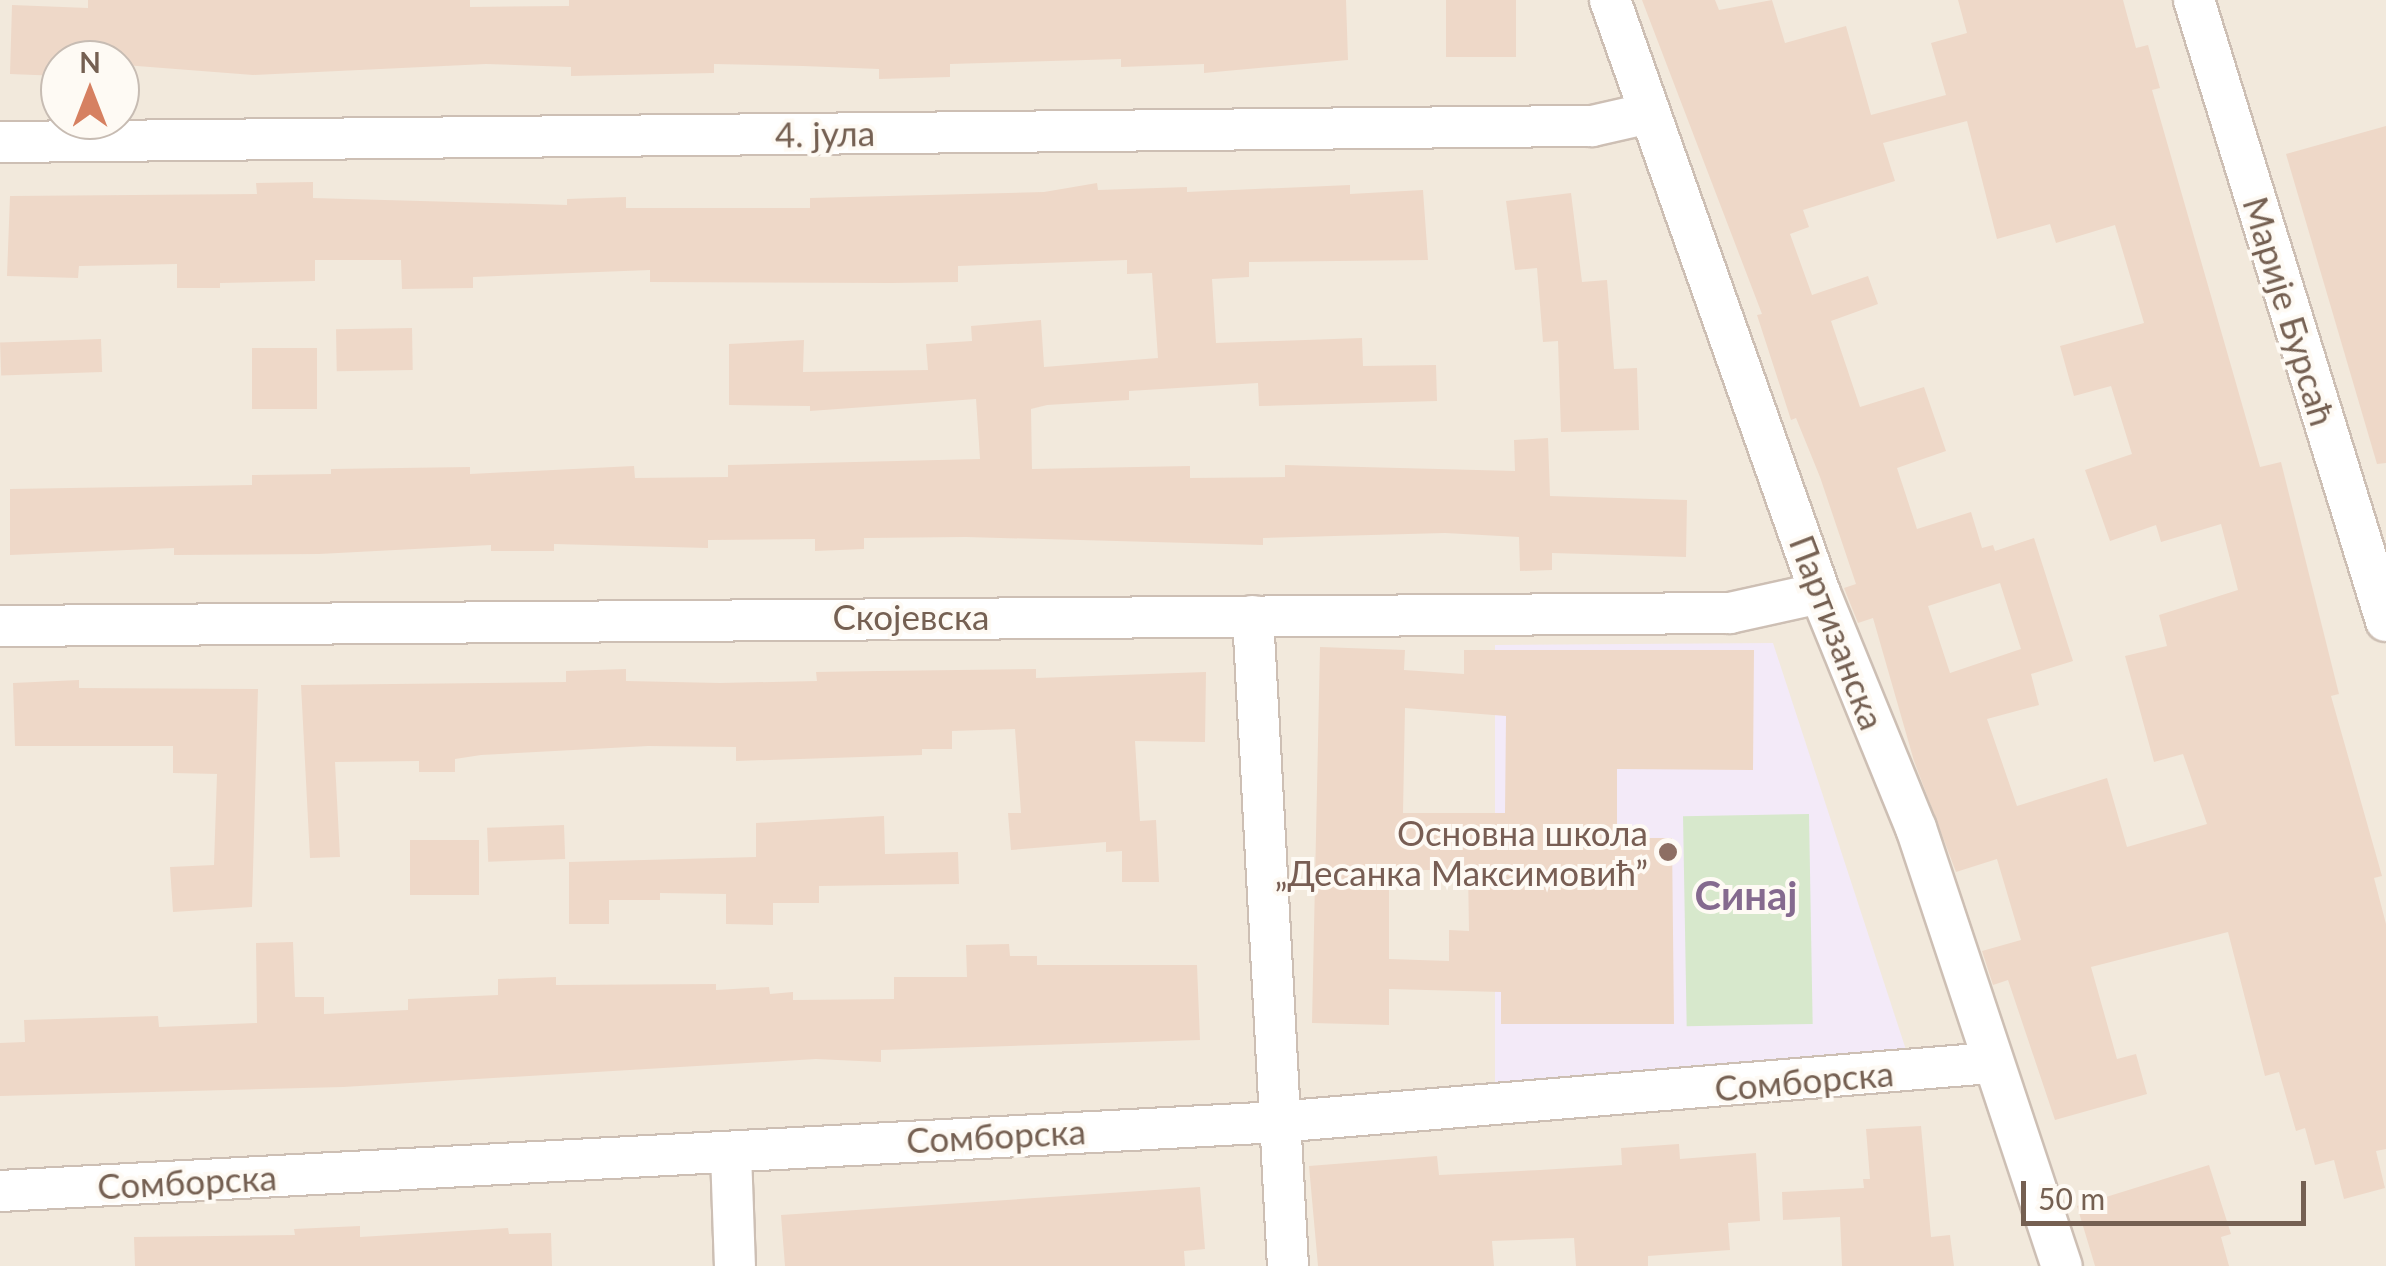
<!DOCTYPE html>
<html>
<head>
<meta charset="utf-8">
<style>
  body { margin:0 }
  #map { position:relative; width:2386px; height:1266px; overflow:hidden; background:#fbf6ed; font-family:Lato,sans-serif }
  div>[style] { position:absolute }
  .residential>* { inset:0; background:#f2e9dc }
  .education>* { inset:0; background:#f3eaf8 }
  .green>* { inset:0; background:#d7e8cc; transform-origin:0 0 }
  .building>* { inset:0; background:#eed8c8; transform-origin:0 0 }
  .roads { filter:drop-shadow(2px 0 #cdbfb4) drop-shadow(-2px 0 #cdbfb4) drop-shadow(0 2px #cdbfb4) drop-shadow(0 -2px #cdbfb4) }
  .street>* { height:40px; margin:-20px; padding:0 20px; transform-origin:20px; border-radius:20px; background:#fff }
  .dots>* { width:28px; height:28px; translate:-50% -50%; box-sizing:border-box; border:5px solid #fefaf4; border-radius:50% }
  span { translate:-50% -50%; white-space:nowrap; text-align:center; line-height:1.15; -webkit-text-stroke:8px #fefaf4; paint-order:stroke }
  .street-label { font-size:35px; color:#756052 }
  .education-label { font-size:35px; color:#785e54 }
  .right { translate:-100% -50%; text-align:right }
  .quarter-label { font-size:40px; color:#856a8f; font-weight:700 }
  .north { position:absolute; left:40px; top:40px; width:100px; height:100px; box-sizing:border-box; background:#fefaf4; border:2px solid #c7bcb3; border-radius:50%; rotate:0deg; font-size:28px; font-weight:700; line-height:40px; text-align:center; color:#756052 }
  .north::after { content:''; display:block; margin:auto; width:35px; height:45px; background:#d68061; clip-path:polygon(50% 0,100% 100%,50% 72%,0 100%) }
  .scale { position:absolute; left:2021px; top:1181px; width:285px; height:45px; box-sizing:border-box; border:5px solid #756052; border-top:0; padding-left:12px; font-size:30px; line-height:35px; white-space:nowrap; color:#756052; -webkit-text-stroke:8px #fefaf4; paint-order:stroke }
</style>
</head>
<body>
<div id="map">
  <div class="residential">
    <i style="clip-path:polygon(evenodd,0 0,2386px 0,2386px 1266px,0 1266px,0 0,60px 60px,120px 60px,120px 120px,60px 120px,60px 60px)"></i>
  </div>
  <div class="education">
    <i style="clip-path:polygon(1773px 643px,1909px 1059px,1495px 1086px,1495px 645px)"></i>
  </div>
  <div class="green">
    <i style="left:1809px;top:814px;width:210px;height:126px;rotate:89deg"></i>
  </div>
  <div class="building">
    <i style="clip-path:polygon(88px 0,470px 0,470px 7px,569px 6px,569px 0,1346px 0,1348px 60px,1204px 73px,1204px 64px,1121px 67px,1121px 59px,950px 64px,950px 77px,879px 79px,879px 69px,803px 66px,714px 64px,714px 73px,571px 76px,571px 67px,486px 64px,253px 75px,60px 60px,60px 76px,10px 74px,12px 5px,88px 8px)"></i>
    <i style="left:1446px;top:0;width:70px;height:57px"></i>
    <i style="clip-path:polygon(evenodd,1642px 0,1715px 0,1719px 10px,1772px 0,1785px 43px,1846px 26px,1871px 115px,1946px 95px,1931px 43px,1967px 33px,1958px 0,2123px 0,2136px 48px,2148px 45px,2160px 88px,2152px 90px,2260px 467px,2281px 462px,2339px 694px,2331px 696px,2382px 876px,2374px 878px,2386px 924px,2386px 1149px,2376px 1151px,2385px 1188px,2344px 1199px,2334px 1160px,2315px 1165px,2305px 1128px,2296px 1131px,2279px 1072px,2265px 1076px,2228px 932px,2091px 967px,2117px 1059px,2136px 1054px,2147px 1094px,2055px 1120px,2008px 980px,1993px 985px,1982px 951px,2021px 940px,1997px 859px,1956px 872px,1914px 761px,1873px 618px,1858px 623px,1844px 588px,1856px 584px,1820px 477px,1796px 418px,1791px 420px,1757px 315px,1762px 314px,1642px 0,1967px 121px,1997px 239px,2050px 224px,2056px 243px,2115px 225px,2144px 323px,2060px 346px,2074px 396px,2111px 386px,2132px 454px,2085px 470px,2110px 541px,2156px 525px,2161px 542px,2221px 524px,2238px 590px,2159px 615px,2167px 646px,2125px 656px,2154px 762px,2183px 754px,2207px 824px,2127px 847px,2107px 778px,2017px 806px,1987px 719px,2039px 705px,2031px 674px,2073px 661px,2034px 538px,1995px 551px,1993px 545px,1982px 548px,1971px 512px,1917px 529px,1897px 468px,1946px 451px,1924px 387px,1860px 407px,1831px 321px,1878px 304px,1868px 276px,1812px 295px,1790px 234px,1809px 227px,1803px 210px,1895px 181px,1883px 143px,1967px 121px,1642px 0,2000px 583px,2021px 649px,1950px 673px,1928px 606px,2000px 583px)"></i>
    <i style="clip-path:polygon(2386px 126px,2386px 463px,2377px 464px,2286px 154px)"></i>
    <i style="clip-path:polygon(313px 182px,313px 198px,567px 205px,567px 199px,626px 197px,626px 208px,810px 208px,810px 198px,1044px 192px,1097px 183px,1098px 190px,1187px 187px,1187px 192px,1350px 185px,1350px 194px,1423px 190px,1428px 260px,1249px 262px,1249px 277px,1212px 279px,1216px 343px,1362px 338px,1363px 366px,1436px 365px,1437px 401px,1259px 406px,1258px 383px,1129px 391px,1129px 400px,1047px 405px,1031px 409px,1032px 469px,1190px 466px,1190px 478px,1285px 477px,1285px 465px,1515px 471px,1514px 440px,1548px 438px,1550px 496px,1687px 500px,1686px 557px,1552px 553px,1552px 570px,1520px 571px,1519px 537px,1445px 533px,1263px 538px,1263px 545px,966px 537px,864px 538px,864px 549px,815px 551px,815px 539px,708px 540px,708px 548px,554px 544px,554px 551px,491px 551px,491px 545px,319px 554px,174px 555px,174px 548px,10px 555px,10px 489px,252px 485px,252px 475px,331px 474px,331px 469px,470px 467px,470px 474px,634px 466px,635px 478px,728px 477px,728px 465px,980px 459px,976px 399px,810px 411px,810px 406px,729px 405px,729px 344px,804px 340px,803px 372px,928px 370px,926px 344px,972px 341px,971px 326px,1041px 320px,1044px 367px,1158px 358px,1152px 273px,1127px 274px,1127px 260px,958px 266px,958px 282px,892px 283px,650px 282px,650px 270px,473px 277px,473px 288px,402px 289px,401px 260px,315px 260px,315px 281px,220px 283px,220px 288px,177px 288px,177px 264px,79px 266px,78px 278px,7px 276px,10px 196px,257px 194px,256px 183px)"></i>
    <i style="clip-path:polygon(1571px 193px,1582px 282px,1607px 280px,1614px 369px,1637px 368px,1639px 430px,1561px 432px,1558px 341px,1543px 342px,1537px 268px,1515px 270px,1506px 201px)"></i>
    <i style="left:412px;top:328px;width:42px;height:76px;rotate:89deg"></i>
    <i style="left:101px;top:339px;width:33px;height:101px;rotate:88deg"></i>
    <i style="left:252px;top:348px;width:65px;height:61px"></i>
    <i style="clip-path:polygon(evenodd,1320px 647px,1405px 650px,1404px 670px,1464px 674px,1464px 650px,1754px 650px,1753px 770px,1617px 769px,1617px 838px,1672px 838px,1674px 1024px,1501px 1024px,1501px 992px,1389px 989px,1389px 1025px,1312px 1023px,1320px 647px,1405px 708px,1506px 716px,1505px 813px,1403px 813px,1405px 708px,1320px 647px,1389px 870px,1468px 870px,1469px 931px,1449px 930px,1449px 961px,1389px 959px,1389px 870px)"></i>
    <i style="clip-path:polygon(626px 669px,626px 681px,720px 683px,817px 681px,816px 672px,878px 671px,1036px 669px,1036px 678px,1206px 672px,1205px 742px,1135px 741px,1140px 821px,1156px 820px,1159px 882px,1122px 882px,1122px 851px,1106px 852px,1106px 842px,1011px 850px,1008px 813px,1021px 813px,1015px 729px,952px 731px,952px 749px,922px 749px,922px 755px,736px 761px,736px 747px,648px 746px,481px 755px,455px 759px,455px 772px,419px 772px,419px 761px,335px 762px,340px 857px,310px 858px,301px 685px,566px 682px,566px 671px)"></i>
    <i style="clip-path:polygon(79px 680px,79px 688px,258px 689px,252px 907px,173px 912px,170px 867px,214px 865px,217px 774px,173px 773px,173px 746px,15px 746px,13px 683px)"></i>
    <i style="clip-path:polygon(884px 816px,885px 854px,958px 852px,959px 884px,819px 886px,819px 903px,773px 903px,773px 925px,726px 924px,726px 894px,660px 893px,660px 900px,609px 900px,609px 924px,569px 924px,569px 862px,756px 857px,756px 823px)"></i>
    <i style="left:564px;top:825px;width:34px;height:77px;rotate:88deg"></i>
    <i style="left:410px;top:840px;width:69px;height:55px"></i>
    <i style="clip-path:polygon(293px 942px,295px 997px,324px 997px,324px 1014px,408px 1010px,408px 999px,498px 995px,498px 979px,556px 977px,556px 985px,716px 984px,716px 990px,769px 987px,770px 994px,793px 992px,793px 1000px,894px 999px,894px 977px,967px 977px,966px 945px,1009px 944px,1010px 956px,1037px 956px,1037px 965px,1197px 965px,1200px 1040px,881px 1050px,881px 1062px,816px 1059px,343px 1087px,0 1096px,0 1043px,25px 1042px,24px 1020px,158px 1016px,159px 1027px,257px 1023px,256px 943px)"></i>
    <i style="clip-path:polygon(1921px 1126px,1931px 1237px,1950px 1235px,1954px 1266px,1842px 1266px,1840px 1217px,1783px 1220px,1782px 1192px,1864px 1188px,1863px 1179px,1870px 1179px,1866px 1129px)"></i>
    <i style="clip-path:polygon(1679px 1144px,1680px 1159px,1756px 1153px,1760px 1221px,1728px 1223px,1730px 1250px,1648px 1256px,1648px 1266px,1576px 1266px,1574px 1238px,1492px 1241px,1494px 1266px,1318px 1266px,1309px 1166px,1437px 1156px,1439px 1175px,1540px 1170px,1622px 1165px,1621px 1148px)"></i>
    <i style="clip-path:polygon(2209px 1165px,2231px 1234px,2221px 1237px,2229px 1266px,2095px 1266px,2077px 1206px)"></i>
    <i style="clip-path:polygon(1200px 1187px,1205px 1249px,1184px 1251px,1185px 1266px,785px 1266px,781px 1215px)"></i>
    <i style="clip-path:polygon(360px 1226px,360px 1237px,508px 1228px,509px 1234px,551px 1233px,552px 1266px,135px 1266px,134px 1237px,295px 1235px,294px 1229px)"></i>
  </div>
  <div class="roads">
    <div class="street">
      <i style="left:1610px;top:0;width:629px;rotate:70.5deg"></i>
      <i style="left:1820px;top:593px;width:254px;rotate:67.8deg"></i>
      <i style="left:1916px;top:828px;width:462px;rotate:71.6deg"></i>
      <i style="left:2194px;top:0;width:650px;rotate:72.82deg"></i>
      <i style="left:0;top:142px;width:1592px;rotate:-0.58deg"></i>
      <i style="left:1592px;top:126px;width:58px;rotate:-12.8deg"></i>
      <i style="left:1253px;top:616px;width:651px;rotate:86.92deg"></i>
      <i style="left:0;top:626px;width:1730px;rotate:-0.43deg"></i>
      <i style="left:1730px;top:613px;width:92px;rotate:-12.5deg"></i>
      <i style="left:731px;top:1153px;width:113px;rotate:88deg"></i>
      <i style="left:0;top:1191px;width:1279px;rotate:-3.09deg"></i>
      <i style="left:1277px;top:1122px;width:715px;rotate:-4.73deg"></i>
    </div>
  </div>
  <div class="dots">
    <i style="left:1668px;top:852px;background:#8d6e63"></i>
  </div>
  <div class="street-label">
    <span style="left:825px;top:133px;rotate:-1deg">4. јула</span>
    <span style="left:2290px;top:311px;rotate:73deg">Марије Бурсаћ</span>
    <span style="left:911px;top:616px">Скојевска</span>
    <span style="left:1838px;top:632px;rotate:69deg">Партизанска</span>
    <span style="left:1804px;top:1080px;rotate:-5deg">Сомборска</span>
    <span style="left:996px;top:1135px;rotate:-3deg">Сомборска</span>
    <span style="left:187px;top:1181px;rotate:-3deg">Сомборска</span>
  </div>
  <div class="education-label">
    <span class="right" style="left:1648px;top:852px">Основна школа<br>„Десанка Максимовић”</span>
  </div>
  <div class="quarter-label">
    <span style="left:1746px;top:895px">Синај</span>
  </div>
  <div class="north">N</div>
  <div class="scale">50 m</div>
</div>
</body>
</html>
